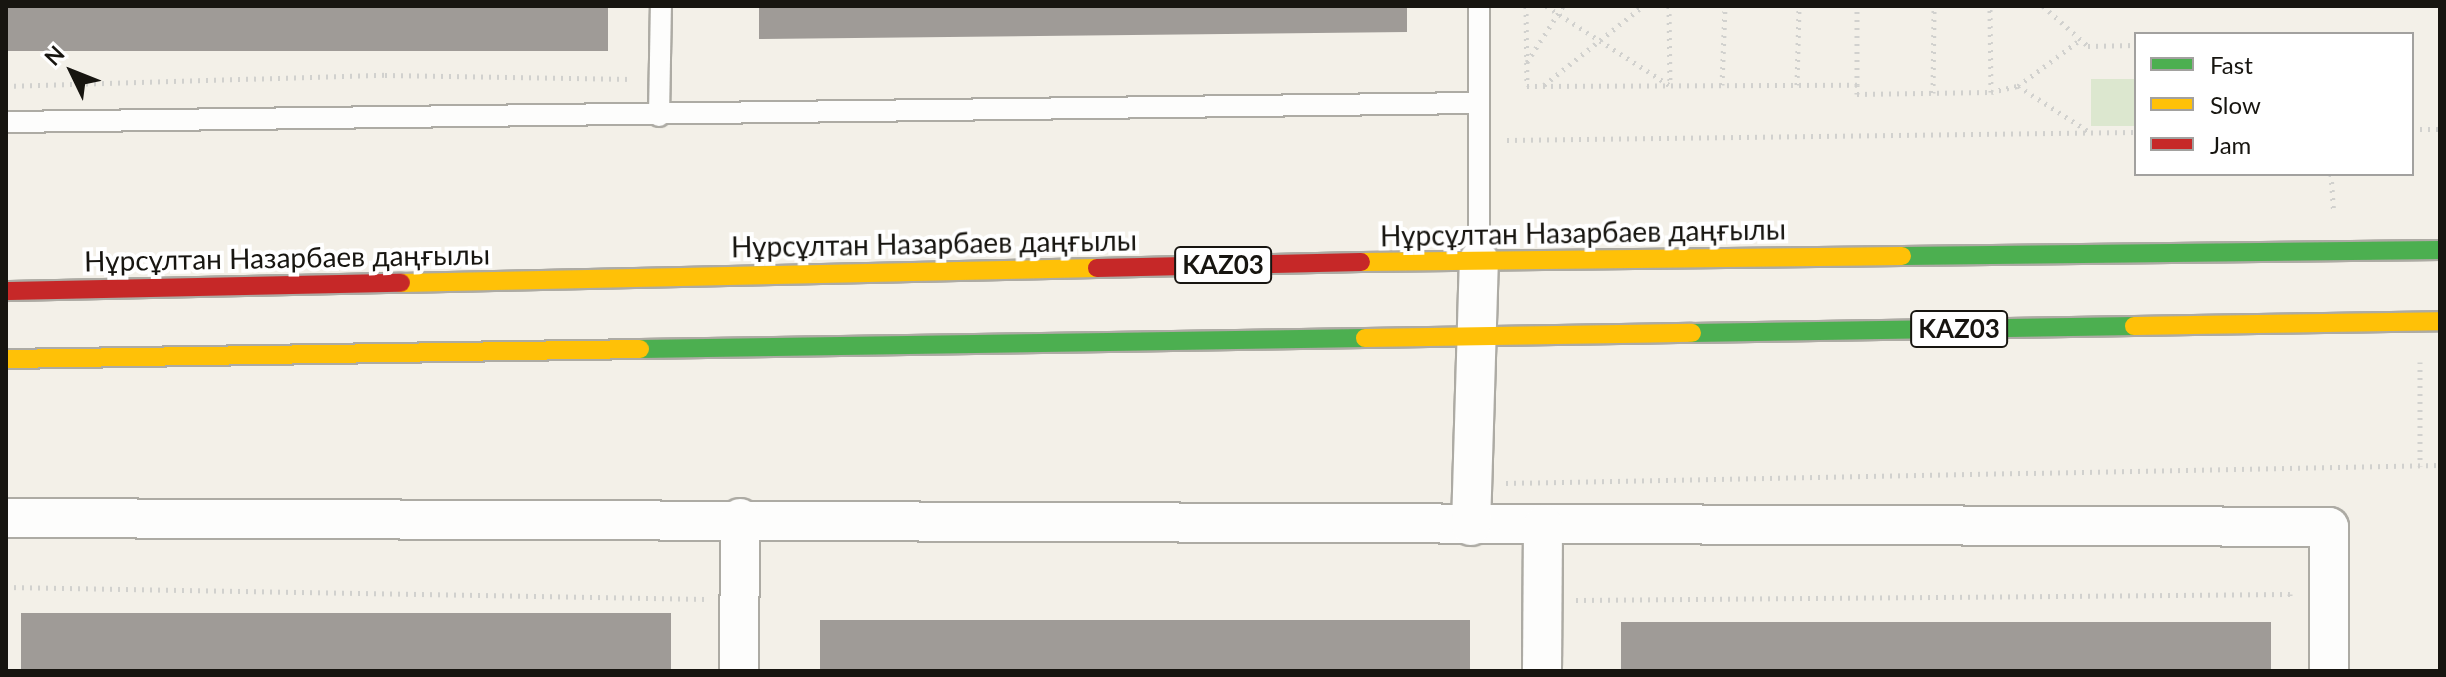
<!DOCTYPE html>
<html>
<head>
<meta charset="utf-8">
<style>
  body { margin:0 }
  #map { position:relative; width:2446px; height:677px; overflow:hidden; background:#f3f0e8; font-family:Lato,sans-serif }
  div>[style] { position:absolute }
  .green>* { inset:0; background:#dce7cf; transform-origin:0 0 }
  .building>* { inset:0; background:#9f9b97; transform-origin:0 0 }
  .path>* { height:5px; margin-top:-2.5px; transform-origin:0; background:repeating-linear-gradient(90deg,#d1d1ce 0 2px,transparent 0 8px) }
  .roads { filter:drop-shadow(2px 0 #adaba4) drop-shadow(-2px 0 #adaba4) drop-shadow(0 2px #adaba4) drop-shadow(0 -2px #adaba4) }
  .lane>* { height:20px; margin:-10px; padding:0 10px; transform-origin:10px; border-radius:10px; background:#fdfdfc }
  .street>* { height:38px; margin:-19px; padding:0 19px; transform-origin:19px; border-radius:19px; background:#fdfdfc }
  .fast>* { height:18px; margin:-9px; padding:0 9px; transform-origin:9px; border-radius:9px; background:#4caf50 }
  .slow>* { height:18px; margin:-9px; padding:0 9px; transform-origin:9px; border-radius:9px; background:#ffc107 }
  .jam>* { height:18px; margin:-9px; padding:0 9px; transform-origin:9px; border-radius:9px; background:#c62828 }
  span { translate:-50% -50%; white-space:nowrap; text-align:center; line-height:1.15; -webkit-text-stroke:8px #fff; paint-order:stroke }
  .shield-label span { padding:2px 6px; background:#fff; border:2px solid; border-radius:6px; -webkit-text-stroke-width:0 }
  .shield-label { font-size:26px; color:#171510; font-weight:700 }
  .street-label { font-size:28px; color:#171510 }
  .frame { position:absolute; inset:0; border:8px solid #171510; pointer-events:none }
  .legend { position:absolute; left:2134px; top:32px; width:280px; height:144px; box-sizing:border-box; background:#fff; border:2px solid #a2a19f; margin:0; padding:10px 14px; list-style:none; font-size:24px; color:#171510 }
  .legend li { display:flex; align-items:center; gap:16px; height:40px }
  .legend b { width:40px; border:2px solid #a2a19f }
  .north { position:absolute; left:32px; top:32px; width:80px; height:80px; -webkit-text-stroke:6px #fff; paint-order:stroke; rotate:313deg; font-size:22px; font-weight:700; line-height:32px; text-align:center; color:#171510 }
  .north::after { content:''; display:block; margin:auto; width:28px; height:36px; background:#171510; clip-path:polygon(50% 0,100% 100%,50% 72%,0 100%) }
</style>
</head>
<body>
<div id="map">
  <div class="green">
    <i style="left:2136px;top:79px;width:47px;height:45px;rotate:90deg"></i>
  </div>
  <div class="building">
    <i style="left:6px;top:6px;width:602px;height:45px"></i>
    <i style="clip-path:polygon(759px 6px,1407px 6px,1407px 32px,759px 39px)"></i>
    <i style="left:21px;top:613px;width:650px;height:58px"></i>
    <i style="left:820px;top:620px;width:650px;height:51px"></i>
    <i style="left:1621px;top:622px;width:650px;height:49px"></i>
  </div>
  <div class="path">
    <i style="left:1526px;top:6px;width:80px;rotate:89.3deg"></i>
    <i style="left:1527px;top:86px;width:330px;rotate:-0.2deg"></i>
    <i style="left:1857px;top:85px;width:9px;rotate:90deg"></i>
    <i style="left:1857px;top:94px;width:134px;rotate:-0.9deg"></i>
    <i style="left:1991px;top:92px;width:86px;rotate:-90.7deg"></i>
    <i style="left:1546px;top:6px;width:146px;rotate:32.7deg"></i>
    <i style="left:1669px;top:6px;width:78px;rotate:89.3deg"></i>
    <i style="left:2043px;top:6px;width:60px;rotate:41.6deg"></i>
    <i style="left:2088px;top:46px;width:48px;rotate:-1.2deg"></i>
    <i style="left:1527px;top:62px;width:67px;rotate:-57.3deg"></i>
    <i style="left:1544px;top:85px;width:127px;rotate:-38.6deg"></i>
    <i style="left:1722px;top:85px;width:79px;rotate:-87.8deg"></i>
    <i style="left:1797px;top:85px;width:79px;rotate:-88.5deg"></i>
    <i style="left:1857px;top:85px;width:79px;rotate:-90deg"></i>
    <i style="left:6px;top:86px;width:379px;rotate:-1.7deg"></i>
    <i style="left:385px;top:75px;width:248px;rotate:0.9deg"></i>
    <i style="left:2018px;top:86px;width:83px;rotate:32.7deg"></i>
    <i style="left:1991px;top:92px;width:28px;rotate:-13deg"></i>
    <i style="left:2018px;top:86px;width:77px;rotate:-36.6deg"></i>
    <i style="left:1933px;top:93px;width:87px;rotate:-89.3deg"></i>
    <i style="left:2412px;top:129px;width:28px"></i>
    <i style="left:1507px;top:140px;width:629px;rotate:-0.73deg"></i>
    <i style="left:2331px;top:174px;width:39px;rotate:86deg"></i>
    <i style="left:2420px;top:362px;width:104px;rotate:90deg"></i>
    <i style="left:1506px;top:483px;width:934px;rotate:-1.1deg"></i>
    <i style="left:6px;top:587px;width:701px;rotate:0.98deg"></i>
    <i style="left:1576px;top:600px;width:714px;rotate:-0.48deg"></i>
    <i style="left:2290px;top:594px;width:4px;rotate:90deg"></i>
  </div>
  <div class="roads">
    <div class="lane">
      <i style="left:659px;top:116px;width:110px;rotate:-89deg"></i>
      <i style="left:6px;top:122px;width:1471px;rotate:-0.74deg"></i>
      <i style="left:1479px;top:260px;width:254px;rotate:-90deg"></i>
    </div>
    <div class="street">
      <i style="left:6px;top:518px;width:2323px;rotate:0.22deg"></i>
      <i style="left:2329px;top:527px;width:144px;rotate:90deg"></i>
      <i style="left:1471px;top:526px;width:266px;rotate:-88.3deg"></i>
      <i style="left:739px;top:671px;width:153px;rotate:-89.6deg"></i>
      <i style="left:1542px;top:671px;width:146px;rotate:-89.6deg"></i>
    </div>
    <div class="fast">
      <i style="left:1902px;top:256px;width:538px;rotate:-0.64deg"></i>
      <i style="left:1692px;top:333px;width:442px;rotate:-0.9deg"></i>
      <i style="left:640px;top:349px;width:725px;rotate:-0.87deg"></i>
    </div>
    <div class="slow">
      <i style="left:1361px;top:262px;width:541px;rotate:-0.64deg"></i>
      <i style="left:401px;top:283px;width:696px;rotate:-1.23deg"></i>
      <i style="left:2134px;top:326px;width:306px;rotate:-0.9deg"></i>
      <i style="left:1365px;top:338px;width:327px;rotate:-0.9deg"></i>
      <i style="left:6px;top:359px;width:634px;rotate:-0.9deg"></i>
    </div>
    <div class="jam">
      <i style="left:1097px;top:268px;width:264px;rotate:-1.3deg"></i>
      <i style="left:6px;top:291px;width:395px;rotate:-1.2deg"></i>
    </div>
  </div>
  <div class="shield-label">
    <span style="left:1223px;top:265px">KАZ03</span>
    <span style="left:1959px;top:329px">KАZ03</span>
  </div>
  <div class="street-label">
    <span style="left:1583px;top:232px;rotate:-1deg">Нұрсұлтан Назарбаев даңғылы</span>
    <span style="left:934px;top:243px;rotate:-1deg">Нұрсұлтан Назарбаев даңғылы</span>
    <span style="left:287px;top:257px;rotate:-1deg">Нұрсұлтан Назарбаев даңғылы</span>
  </div>
  <div class="frame"></div>
  <ul class="legend">
  <li><b style="height:10px;background:#4caf50"></b>Fast</li>
  <li><b style="height:10px;background:#ffc107"></b>Slow</li>
  <li><b style="height:10px;background:#c62828"></b>Jam</li>
  </ul>
  <div class="north">N</div>
</div>
</body>
</html>
